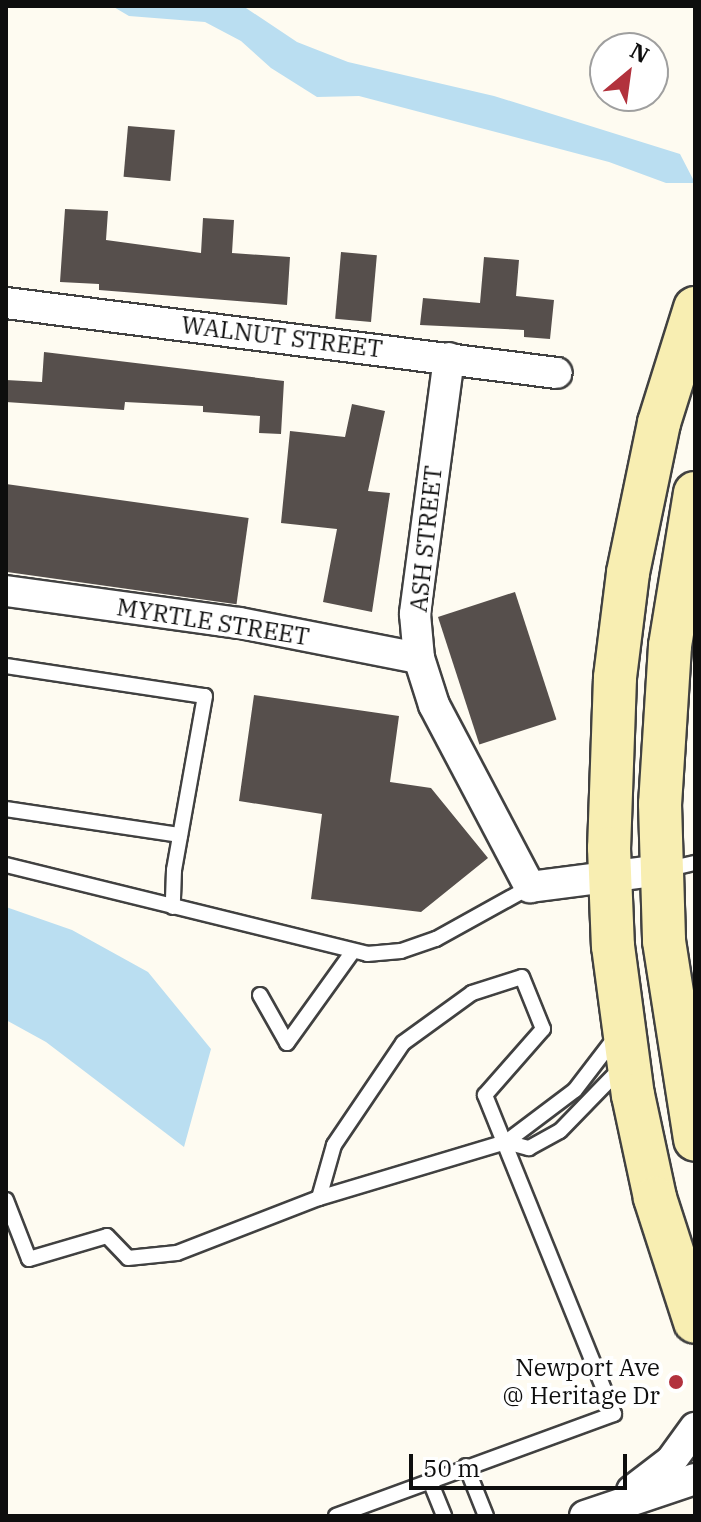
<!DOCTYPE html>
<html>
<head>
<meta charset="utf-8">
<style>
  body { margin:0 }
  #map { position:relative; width:701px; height:1522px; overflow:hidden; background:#fefbf1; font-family:"IBM Plex Serif",serif }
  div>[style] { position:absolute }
  .water>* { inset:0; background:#badef1 }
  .building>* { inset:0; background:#564f4c; transform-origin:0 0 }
  .roads { filter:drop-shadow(2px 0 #414141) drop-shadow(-2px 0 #414141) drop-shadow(0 2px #414141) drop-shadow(0 -2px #414141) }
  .service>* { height:14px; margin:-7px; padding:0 7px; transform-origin:7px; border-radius:7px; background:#fff }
  .minor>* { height:30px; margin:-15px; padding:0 15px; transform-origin:15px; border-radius:15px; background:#fff }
  .secondary>* { height:42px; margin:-21px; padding:0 21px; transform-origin:21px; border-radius:21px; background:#f8eeb2 }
  .dots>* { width:22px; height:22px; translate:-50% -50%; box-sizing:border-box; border:4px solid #fff; border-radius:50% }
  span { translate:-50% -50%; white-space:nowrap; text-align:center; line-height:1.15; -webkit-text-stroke:8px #fff; paint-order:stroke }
  .street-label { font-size:24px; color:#0e0e0e }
  .poi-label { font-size:24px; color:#0e0e0e }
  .right { translate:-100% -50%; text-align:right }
  .frame { position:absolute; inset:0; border:8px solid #0e0e0e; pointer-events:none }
  .north { position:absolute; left:589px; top:32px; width:80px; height:80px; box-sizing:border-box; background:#fff; border:2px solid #9f9f9f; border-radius:50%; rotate:29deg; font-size:22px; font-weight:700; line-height:32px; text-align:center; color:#0e0e0e }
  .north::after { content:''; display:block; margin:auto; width:28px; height:36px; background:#b2323d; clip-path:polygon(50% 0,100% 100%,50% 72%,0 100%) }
  .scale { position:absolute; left:409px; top:1454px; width:218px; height:36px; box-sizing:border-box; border:4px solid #0e0e0e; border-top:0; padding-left:10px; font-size:24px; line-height:28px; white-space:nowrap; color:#0e0e0e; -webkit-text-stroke:6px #fff; paint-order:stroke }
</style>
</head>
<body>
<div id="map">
  <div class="water">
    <i style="clip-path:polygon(112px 6px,243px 6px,297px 42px,348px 62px,494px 96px,680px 154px,695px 183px,666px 183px,609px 162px,359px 96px,317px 97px,271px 68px,241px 41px,205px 22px,129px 16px)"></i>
    <i style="clip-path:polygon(6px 907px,72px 930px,148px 972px,211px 1049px,184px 1147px,46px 1042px,6px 1020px)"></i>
  </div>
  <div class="building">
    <i style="left:128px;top:126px;width:47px;height:51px;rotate:5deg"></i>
    <i style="clip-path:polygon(65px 209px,108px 211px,106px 240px,201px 253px,203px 218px,234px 220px,232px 253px,290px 257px,287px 305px,99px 290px,99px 284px,60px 282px)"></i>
    <i style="left:341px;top:252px;width:36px;height:67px;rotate:5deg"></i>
    <i style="clip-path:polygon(484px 257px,519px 260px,516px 296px,554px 300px,550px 339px,524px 337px,524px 330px,420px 325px,423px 298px,480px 303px)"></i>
    <i style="clip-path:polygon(44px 352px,284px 381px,281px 434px,259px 433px,260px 416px,203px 412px,203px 406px,125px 402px,124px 410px,6px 402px,6px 380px,42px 382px)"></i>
    <i style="clip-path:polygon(352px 404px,385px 411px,368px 491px,390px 493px,372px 612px,323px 602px,337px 529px,281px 523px,290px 431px,345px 437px)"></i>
    <i style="left:6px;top:484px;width:245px;height:87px;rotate:8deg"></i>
    <i style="left:515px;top:592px;width:134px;height:81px;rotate:72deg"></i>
    <i style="clip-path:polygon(254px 695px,399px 716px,390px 782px,431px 788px,488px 858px,421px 912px,311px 899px,322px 814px,239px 801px)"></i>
  </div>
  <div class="roads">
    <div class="service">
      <i style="left:6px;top:666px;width:201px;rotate:8.6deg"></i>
      <i style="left:205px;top:696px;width:177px;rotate:100.1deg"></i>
      <i style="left:174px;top:870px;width:37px;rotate:92deg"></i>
      <i style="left:6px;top:809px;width:176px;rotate:8.5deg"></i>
      <i style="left:6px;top:865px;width:372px;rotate:13.8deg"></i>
      <i style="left:367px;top:954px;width:34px;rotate:-5deg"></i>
      <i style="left:401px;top:951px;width:37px;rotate:-19deg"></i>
      <i style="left:436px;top:939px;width:107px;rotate:-29deg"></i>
      <i style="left:664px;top:870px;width:32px;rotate:-13deg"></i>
      <i style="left:260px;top:995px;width:55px;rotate:60.6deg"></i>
      <i style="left:287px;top:1043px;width:113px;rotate:-54.3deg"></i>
      <i style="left:506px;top:1142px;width:24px;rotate:15deg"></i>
      <i style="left:529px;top:1148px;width:35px;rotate:-29deg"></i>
      <i style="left:560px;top:1131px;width:89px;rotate:-45.9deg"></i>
      <i style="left:319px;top:1198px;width:195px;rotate:-16.7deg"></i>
      <i style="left:506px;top:1142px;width:86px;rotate:-37deg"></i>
      <i style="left:575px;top:1090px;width:69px;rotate:-52.6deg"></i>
      <i style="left:6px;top:1200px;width:63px;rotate:68.7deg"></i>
      <i style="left:29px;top:1259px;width:81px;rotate:-16.4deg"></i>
      <i style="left:107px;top:1236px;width:30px;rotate:46deg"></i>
      <i style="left:128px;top:1258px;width:49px;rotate:-5.8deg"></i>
      <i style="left:177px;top:1253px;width:152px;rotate:-21.2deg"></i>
      <i style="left:319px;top:1198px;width:55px;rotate:-74.2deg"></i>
      <i style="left:334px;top:1145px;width:123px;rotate:-55.9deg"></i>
      <i style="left:403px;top:1043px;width:85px;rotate:-35.9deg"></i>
      <i style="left:472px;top:993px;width:52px;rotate:-17.7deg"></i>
      <i style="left:522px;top:977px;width:56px;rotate:68deg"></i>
      <i style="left:543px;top:1029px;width:88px;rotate:131.3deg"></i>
      <i style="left:485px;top:1095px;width:344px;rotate:68deg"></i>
      <i style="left:614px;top:1414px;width:296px;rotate:159.9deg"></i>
      <i style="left:466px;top:1466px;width:54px;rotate:68.2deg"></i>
      <i style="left:430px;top:1481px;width:38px;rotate:68deg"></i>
    </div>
    <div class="minor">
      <i style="left:6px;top:303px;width:555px;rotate:7.24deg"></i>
      <i style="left:449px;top:358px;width:258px;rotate:97.6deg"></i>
      <i style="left:415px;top:614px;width:44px;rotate:84.8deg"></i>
      <i style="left:419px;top:658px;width:49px;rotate:72.3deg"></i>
      <i style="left:434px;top:705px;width:206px;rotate:62.2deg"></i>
      <i style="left:530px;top:887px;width:132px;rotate:-7.4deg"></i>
      <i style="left:6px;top:591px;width:236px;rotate:7.8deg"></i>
      <i style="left:240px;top:623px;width:182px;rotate:11.1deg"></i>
      <i style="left:632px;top:1491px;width:49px;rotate:-37.6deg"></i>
      <i style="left:671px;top:1461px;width:41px;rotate:-54deg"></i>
      <i style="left:585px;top:1516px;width:116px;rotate:-18.6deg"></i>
    </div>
    <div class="secondary">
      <i style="left:695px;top:308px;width:121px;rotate:107.4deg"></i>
      <i style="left:659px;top:423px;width:153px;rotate:101.7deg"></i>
      <i style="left:628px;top:573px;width:106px;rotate:97.1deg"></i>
      <i style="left:615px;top:678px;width:170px;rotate:92deg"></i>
      <i style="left:609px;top:848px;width:98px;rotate:87.7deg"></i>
      <i style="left:613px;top:946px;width:150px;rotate:82.4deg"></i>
      <i style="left:633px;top:1095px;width:105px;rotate:77.9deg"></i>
      <i style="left:655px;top:1198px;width:130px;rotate:72.1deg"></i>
      <i style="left:695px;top:493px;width:155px;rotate:99.3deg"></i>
      <i style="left:670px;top:646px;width:158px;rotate:93.6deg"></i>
      <i style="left:660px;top:804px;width:137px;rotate:88.3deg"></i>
      <i style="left:664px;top:941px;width:201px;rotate:81.1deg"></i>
    </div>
  </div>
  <div class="dots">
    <i style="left:676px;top:1382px;background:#b2323d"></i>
  </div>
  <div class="street-label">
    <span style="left:282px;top:337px;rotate:7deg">WALNUT STREET</span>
    <span style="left:426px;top:539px;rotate:-84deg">ASH STREET</span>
    <span style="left:213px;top:622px;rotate:9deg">MYRTLE STREET</span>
  </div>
  <div class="poi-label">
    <span class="right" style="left:660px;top:1382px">Newport Ave<br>@ Heritage Dr</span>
  </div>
  <div class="frame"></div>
  <div class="north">N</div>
  <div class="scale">50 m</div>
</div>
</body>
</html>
